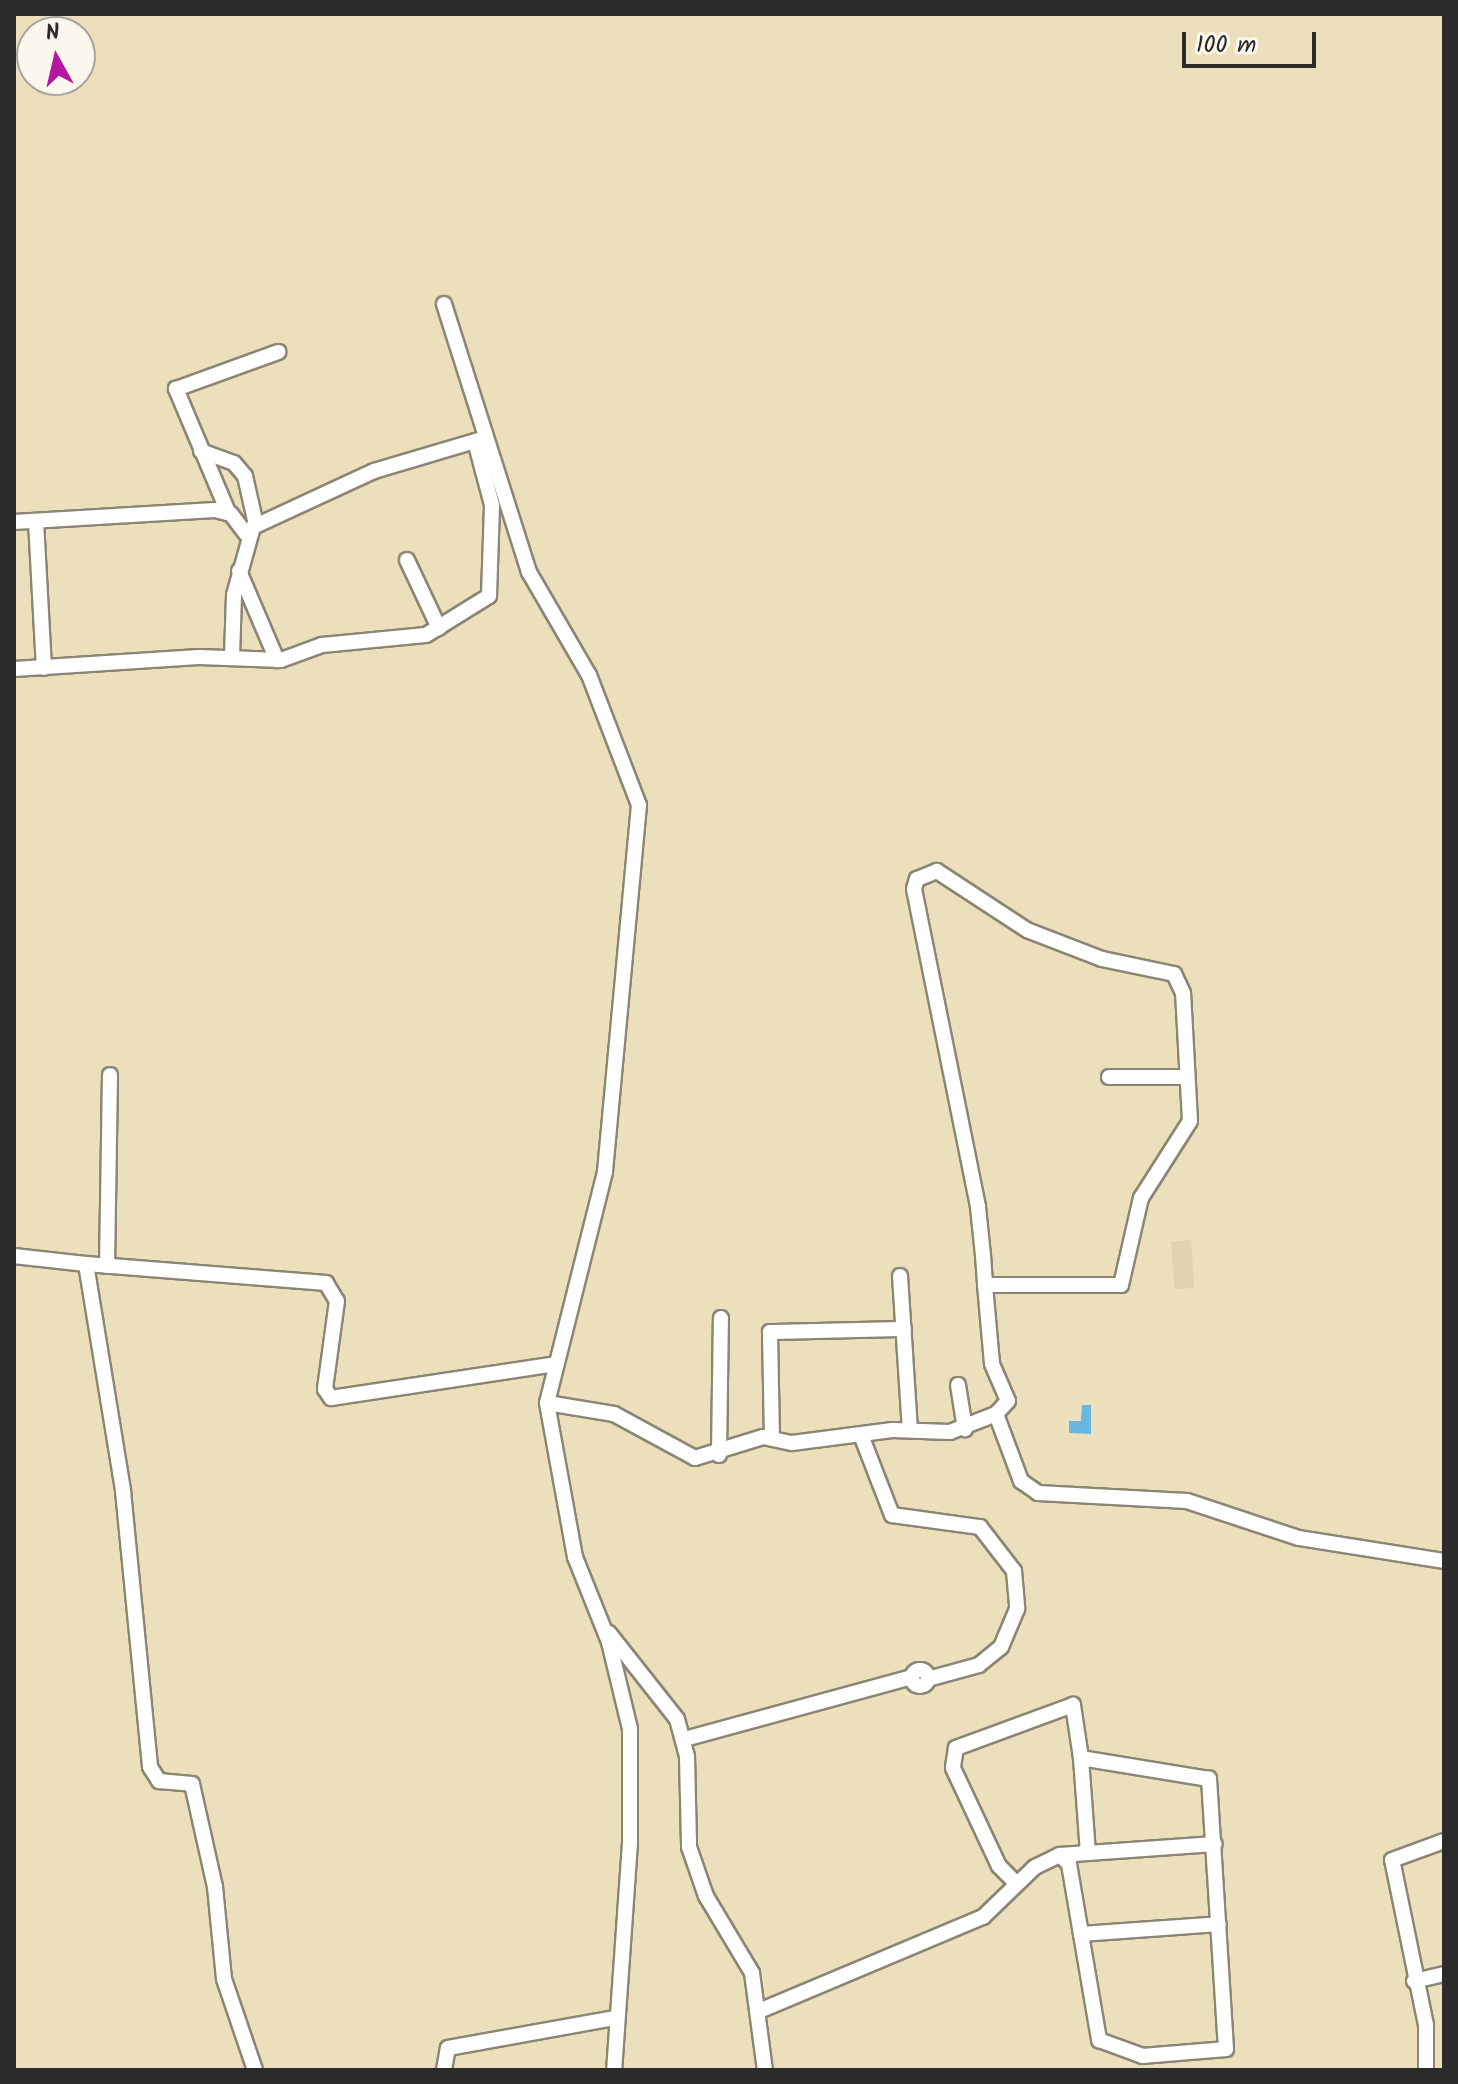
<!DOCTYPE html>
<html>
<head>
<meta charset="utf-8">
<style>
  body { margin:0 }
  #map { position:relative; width:1458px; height:2084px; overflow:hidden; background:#ebdfbc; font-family:Kalam,sans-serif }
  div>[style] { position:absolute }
  .built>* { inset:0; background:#e2d2b4; transform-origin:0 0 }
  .water>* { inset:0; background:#68b7e2 }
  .roads { filter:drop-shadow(2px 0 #8b8574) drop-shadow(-2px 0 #8b8574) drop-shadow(0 2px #8b8574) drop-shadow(0 -2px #8b8574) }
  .minor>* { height:14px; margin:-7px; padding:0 7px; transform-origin:7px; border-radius:7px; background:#fff }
  .minor>.ring { margin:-7px; padding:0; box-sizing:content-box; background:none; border:14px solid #fff; border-radius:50% }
  span { translate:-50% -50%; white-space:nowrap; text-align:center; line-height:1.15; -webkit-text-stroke:8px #fbf7ec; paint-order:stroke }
  .frame { position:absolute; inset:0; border:16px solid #2b2b2b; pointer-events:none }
  .north { position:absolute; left:16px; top:16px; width:80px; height:80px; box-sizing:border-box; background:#fbf7ec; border:2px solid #a8a59f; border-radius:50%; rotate:352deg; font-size:22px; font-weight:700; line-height:32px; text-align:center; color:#2b2b2b }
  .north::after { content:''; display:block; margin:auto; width:28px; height:36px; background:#b5179e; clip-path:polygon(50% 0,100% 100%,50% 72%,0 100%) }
  .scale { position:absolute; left:1182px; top:32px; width:134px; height:36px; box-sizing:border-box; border:4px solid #2b2b2b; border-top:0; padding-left:10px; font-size:24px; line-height:28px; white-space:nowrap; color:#2b2b2b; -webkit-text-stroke:6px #fbf7ec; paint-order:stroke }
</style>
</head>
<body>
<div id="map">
  <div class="built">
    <i style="left:1191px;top:1240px;width:48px;height:20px;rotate:86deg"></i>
  </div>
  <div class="water">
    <i style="clip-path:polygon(1082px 1405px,1091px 1405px,1091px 1434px,1069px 1433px,1069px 1421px,1081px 1421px)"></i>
  </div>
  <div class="roads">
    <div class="minor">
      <i style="left:444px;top:304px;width:281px;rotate:72.4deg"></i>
      <i style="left:529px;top:572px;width:119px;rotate:59.8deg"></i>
      <i style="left:589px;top:675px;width:139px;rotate:69deg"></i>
      <i style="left:639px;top:805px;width:369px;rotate:95.3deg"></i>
      <i style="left:605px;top:1172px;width:238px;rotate:104.1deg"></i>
      <i style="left:547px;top:1403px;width:157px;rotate:79.7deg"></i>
      <i style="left:575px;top:1557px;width:92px;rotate:68.2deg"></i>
      <i style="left:609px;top:1642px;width:89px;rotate:76.4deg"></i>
      <i style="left:630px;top:1729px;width:114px;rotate:90deg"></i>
      <i style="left:630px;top:1843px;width:228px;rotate:94deg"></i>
      <i style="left:201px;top:451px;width:35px;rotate:20deg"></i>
      <i style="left:234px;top:463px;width:17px;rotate:50deg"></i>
      <i style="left:245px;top:476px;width:50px;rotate:77.3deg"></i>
      <i style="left:228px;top:512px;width:134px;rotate:-112.9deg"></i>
      <i style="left:176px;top:389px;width:109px;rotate:-19.9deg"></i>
      <i style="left:36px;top:521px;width:147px;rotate:86.9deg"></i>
      <i style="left:14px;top:522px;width:201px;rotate:-3.4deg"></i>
      <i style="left:215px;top:510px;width:16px;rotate:14deg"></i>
      <i style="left:231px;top:514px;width:25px;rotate:53deg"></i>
      <i style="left:407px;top:560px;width:75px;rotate:64.8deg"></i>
      <i style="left:239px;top:571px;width:97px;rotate:66.9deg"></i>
      <i style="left:232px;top:656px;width:61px;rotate:-88.1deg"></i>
      <i style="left:234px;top:595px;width:71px;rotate:-74.4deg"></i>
      <i style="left:253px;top:527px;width:133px;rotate:-24.8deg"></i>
      <i style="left:374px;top:471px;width:113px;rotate:-16.5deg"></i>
      <i style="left:14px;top:669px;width:185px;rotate:-3.7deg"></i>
      <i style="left:199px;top:657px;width:82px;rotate:2.1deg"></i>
      <i style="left:281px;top:660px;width:44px;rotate:-20.1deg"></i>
      <i style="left:322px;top:645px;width:104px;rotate:-5.5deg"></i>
      <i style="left:426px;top:635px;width:74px;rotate:-31.8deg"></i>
      <i style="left:489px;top:596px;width:91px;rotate:-88.1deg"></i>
      <i style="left:492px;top:505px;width:66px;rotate:-104.9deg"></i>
      <i style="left:1109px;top:1077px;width:78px"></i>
      <i style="left:14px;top:1256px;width:72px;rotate:6.3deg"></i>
      <i style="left:86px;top:1264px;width:230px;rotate:80.7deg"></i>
      <i style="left:123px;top:1491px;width:277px;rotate:84.4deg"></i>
      <i style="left:150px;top:1767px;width:17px;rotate:57deg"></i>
      <i style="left:159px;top:1781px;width:33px;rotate:5deg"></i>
      <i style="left:192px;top:1784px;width:106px;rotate:77.4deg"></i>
      <i style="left:215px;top:1887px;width:92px;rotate:84.4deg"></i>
      <i style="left:224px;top:1979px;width:96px;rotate:71.2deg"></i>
      <i style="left:86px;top:1264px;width:241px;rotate:4.5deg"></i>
      <i style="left:326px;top:1283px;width:21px;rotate:59deg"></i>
      <i style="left:337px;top:1301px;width:89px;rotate:97.8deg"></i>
      <i style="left:325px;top:1389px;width:11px;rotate:56deg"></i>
      <i style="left:331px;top:1398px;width:227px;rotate:-8.6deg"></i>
      <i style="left:107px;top:1266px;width:191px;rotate:-89.1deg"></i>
      <i style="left:900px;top:1276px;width:154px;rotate:86.3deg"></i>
      <i style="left:985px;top:1285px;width:136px"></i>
      <i style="left:1121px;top:1285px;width:89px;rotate:-77.1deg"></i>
      <i style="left:1141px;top:1198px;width:91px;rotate:-57.5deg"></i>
      <i style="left:1190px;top:1121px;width:128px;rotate:-93.1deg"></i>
      <i style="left:1183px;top:993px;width:21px;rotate:-115deg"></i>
      <i style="left:1174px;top:974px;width:74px;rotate:-168.2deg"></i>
      <i style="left:1102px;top:959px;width:80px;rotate:-158.9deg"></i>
      <i style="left:1027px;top:930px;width:108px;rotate:-146.8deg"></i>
      <i style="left:937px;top:871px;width:22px;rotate:158deg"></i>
      <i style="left:917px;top:879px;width:10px;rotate:107deg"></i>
      <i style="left:914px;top:889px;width:324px;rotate:78.6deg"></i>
      <i style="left:978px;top:1207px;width:48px;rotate:84.1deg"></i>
      <i style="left:983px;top:1255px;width:30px;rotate:86deg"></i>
      <i style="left:985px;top:1285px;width:79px;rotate:84.9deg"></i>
      <i style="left:992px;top:1364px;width:40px;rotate:66.6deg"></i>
      <i style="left:1008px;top:1401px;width:18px;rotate:133deg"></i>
      <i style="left:958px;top:1385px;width:45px;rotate:81deg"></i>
      <i style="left:547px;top:1403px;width:68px;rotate:9.3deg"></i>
      <i style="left:614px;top:1414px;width:92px;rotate:28.5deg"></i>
      <i style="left:695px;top:1458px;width:71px;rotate:-17.2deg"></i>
      <i style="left:763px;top:1437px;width:30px;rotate:12deg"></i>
      <i style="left:792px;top:1443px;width:101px;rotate:-7.4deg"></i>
      <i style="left:892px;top:1430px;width:58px;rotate:2deg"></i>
      <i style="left:950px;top:1432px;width:49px;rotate:-21.4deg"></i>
      <i style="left:996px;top:1414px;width:72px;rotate:69.5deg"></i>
      <i style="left:1021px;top:1481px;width:21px;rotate:35deg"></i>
      <i style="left:1038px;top:1493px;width:149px;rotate:3.1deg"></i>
      <i style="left:1187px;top:1501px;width:118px;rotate:18.3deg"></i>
      <i style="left:1299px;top:1538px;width:147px;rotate:9deg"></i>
      <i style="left:861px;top:1435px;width:86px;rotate:68.8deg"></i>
      <i style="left:892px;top:1515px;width:89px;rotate:7.8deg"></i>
      <i style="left:980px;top:1527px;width:56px;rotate:52.3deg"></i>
      <i style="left:1014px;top:1571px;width:38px;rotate:85deg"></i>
      <i style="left:1017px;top:1609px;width:41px;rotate:112.8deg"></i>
      <i style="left:1001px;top:1647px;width:28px;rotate:141deg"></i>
      <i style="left:979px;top:1665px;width:53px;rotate:164.6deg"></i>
      <i style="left:772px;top:1438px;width:106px;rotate:-91.1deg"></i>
      <i style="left:770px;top:1332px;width:134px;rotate:-1.3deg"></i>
      <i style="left:719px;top:1455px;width:137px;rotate:-89.2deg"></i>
      <i style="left:609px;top:1633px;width:110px;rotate:51.7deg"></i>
      <i style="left:677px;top:1719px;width:38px;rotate:75deg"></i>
      <i style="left:687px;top:1756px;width:91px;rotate:88.7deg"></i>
      <i style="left:689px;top:1847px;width:52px;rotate:70.9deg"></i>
      <i style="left:706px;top:1896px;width:90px;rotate:59.1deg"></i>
      <i style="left:752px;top:1973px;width:98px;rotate:82.4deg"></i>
      <i class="ring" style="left:912px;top:1670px;width:2px;height:2px"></i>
      <i style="left:685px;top:1739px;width:235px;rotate:-15.3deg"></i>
      <i style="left:1081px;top:1758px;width:95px;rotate:85.8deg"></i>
      <i style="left:1060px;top:1855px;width:155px;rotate:-4.1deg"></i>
      <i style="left:1081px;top:1934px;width:138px;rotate:-4.1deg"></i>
      <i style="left:1414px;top:1981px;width:31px;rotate:-13deg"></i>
      <i style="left:759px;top:2011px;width:243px;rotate:-22.8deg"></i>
      <i style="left:983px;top:1917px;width:72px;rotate:-43.9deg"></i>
      <i style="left:1035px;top:1867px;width:28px;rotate:-26deg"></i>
      <i style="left:1060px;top:1855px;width:13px;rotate:45deg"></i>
      <i style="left:1069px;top:1864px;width:179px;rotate:80.3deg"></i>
      <i style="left:1099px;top:2040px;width:47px;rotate:20deg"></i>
      <i style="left:1143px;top:2056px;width:83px;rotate:-4.8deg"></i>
      <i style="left:1226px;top:2049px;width:271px;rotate:-93.6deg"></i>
      <i style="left:1209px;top:1779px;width:130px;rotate:-170.7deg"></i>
      <i style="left:1081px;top:1758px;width:54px;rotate:-98.6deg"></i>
      <i style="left:1073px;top:1705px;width:125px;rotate:159.8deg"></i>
      <i style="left:956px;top:1748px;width:20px;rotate:99deg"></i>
      <i style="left:953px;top:1768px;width:108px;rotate:64.9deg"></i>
      <i style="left:999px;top:1866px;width:25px;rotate:45deg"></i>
      <i style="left:444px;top:2070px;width:22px;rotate:-80deg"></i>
      <i style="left:448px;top:2048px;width:170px;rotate:-10.2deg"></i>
      <i style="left:1426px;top:2070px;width:45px;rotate:-90deg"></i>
      <i style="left:1426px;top:2025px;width:168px;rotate:-101.6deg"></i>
      <i style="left:1392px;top:1860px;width:55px;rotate:-20.1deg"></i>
    </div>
  </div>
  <div class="frame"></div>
  <div class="north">N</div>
  <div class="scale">100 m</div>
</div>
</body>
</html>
